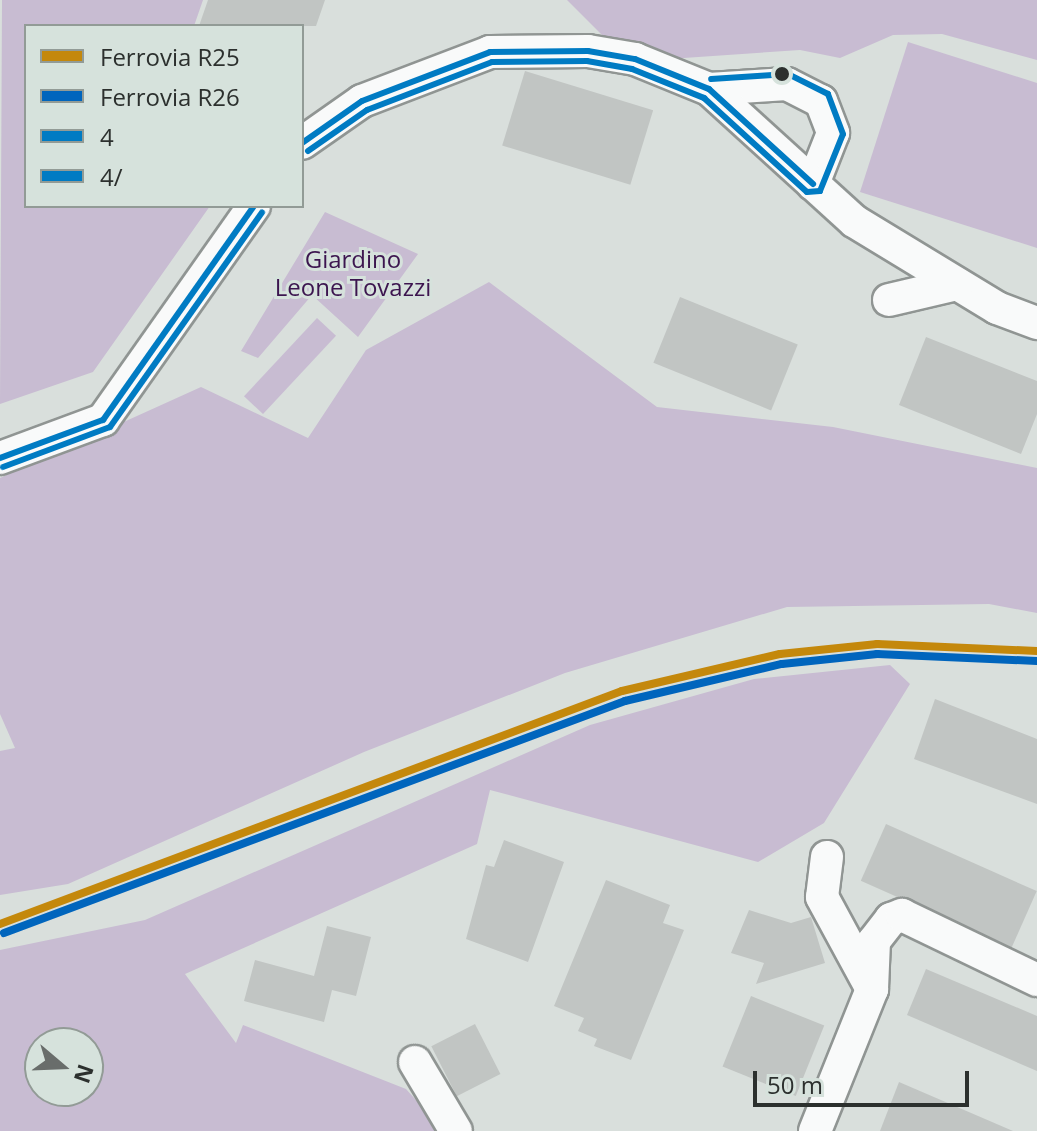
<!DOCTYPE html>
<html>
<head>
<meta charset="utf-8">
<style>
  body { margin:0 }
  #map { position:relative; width:1037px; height:1131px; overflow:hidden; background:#d9dfdc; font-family:"Open Sans",sans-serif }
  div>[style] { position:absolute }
  .green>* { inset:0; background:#c8bcd2; transform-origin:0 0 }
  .building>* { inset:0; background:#c1c5c3; transform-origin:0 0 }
  .roads { filter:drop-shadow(2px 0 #909593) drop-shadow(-2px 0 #909593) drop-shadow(0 2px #909593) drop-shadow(0 -2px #909593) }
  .minor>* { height:32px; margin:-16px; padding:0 16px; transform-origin:16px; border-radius:16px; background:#f9fafa }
  .bus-1>* { height:6px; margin:-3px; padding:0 3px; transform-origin:3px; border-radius:3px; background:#007bc3 }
  .bus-2>* { height:6px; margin:-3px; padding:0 3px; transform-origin:3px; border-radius:3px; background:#007bc3 }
  .rail-1>* { height:8px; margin:-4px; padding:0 4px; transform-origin:4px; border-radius:4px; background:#c4880c }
  .rail-2>* { height:8px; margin:-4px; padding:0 4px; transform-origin:4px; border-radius:4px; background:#0065bd }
  .dots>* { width:22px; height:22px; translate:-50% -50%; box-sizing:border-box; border:4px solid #d6e2dc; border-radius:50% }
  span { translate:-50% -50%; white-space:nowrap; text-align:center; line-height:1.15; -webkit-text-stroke:6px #d6e2dc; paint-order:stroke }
  .park-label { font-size:24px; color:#3c154f }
  .legend { position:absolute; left:24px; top:24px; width:280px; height:184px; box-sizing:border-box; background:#d6e2dc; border:2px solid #929b96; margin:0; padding:10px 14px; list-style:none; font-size:24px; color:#2c302e }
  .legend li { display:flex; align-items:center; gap:16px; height:40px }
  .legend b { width:40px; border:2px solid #929b96 }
  .north { position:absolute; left:24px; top:1027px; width:80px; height:80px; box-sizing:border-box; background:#d6e2dc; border:2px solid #929b96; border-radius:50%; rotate:109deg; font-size:22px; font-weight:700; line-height:32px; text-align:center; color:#2c302e }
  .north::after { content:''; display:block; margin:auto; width:28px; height:36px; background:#696d6b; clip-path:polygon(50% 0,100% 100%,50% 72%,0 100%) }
  .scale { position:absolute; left:753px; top:1071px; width:216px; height:36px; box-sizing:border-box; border:4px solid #2c302e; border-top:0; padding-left:10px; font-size:24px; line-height:28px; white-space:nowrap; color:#2c302e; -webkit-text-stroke:6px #d6e2dc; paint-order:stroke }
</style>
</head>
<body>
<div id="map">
  <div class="green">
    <i style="clip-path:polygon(2px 0,203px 0,194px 26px,26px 26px,26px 206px,210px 206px,93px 372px,0 404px)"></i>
    <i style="clip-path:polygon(567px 0,1037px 0,1037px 60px,942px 34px,893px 35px,840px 58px,800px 50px,669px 59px,620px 53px)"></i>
    <i style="clip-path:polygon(908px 42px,1037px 83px,1037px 248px,860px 192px)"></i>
    <i style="clip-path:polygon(325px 212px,418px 254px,358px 337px,312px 295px,258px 358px,241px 351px)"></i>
    <i style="clip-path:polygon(489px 282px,657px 407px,833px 427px,1037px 468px,1037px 613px,989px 604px,787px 607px,565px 673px,364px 752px,68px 884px,0 895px,0 751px,15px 748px,0 714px,0 478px,201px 387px,308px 438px,366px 350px)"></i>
    <i style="left:317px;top:318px;width:26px;height:107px;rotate:43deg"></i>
    <i style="clip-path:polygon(evenodd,890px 665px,910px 684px,824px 823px,758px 862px,490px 790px,477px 844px,185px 974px,236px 1043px,243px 1025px,406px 1089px,444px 1131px,0 1131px,0 950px,145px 920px,590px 725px,754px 679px,890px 665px,40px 1043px,88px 1043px,88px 1091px,40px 1091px,40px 1043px)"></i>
  </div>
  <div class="building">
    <i style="clip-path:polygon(208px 0,325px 0,316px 26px,199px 26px)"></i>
    <i style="left:525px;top:71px;width:134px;height:78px;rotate:17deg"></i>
    <i style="left:680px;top:297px;width:127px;height:71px;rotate:22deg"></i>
    <i style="clip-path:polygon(926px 337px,1037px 381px,1037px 414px,1021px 454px,899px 405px)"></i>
    <i style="clip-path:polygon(935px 699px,1037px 739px,1037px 804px,914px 759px)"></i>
    <i style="left:886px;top:824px;width:165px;height:62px;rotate:24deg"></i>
    <i style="clip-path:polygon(504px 840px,564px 862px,528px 962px,466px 939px,486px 865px,494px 867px)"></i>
    <i style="clip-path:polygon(606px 880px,670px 905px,663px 923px,684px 930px,631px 1060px,594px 1046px,597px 1039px,578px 1031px,584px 1018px,554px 1006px)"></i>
    <i style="clip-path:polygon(749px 910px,791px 923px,811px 917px,825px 963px,756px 984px,764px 963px,731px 953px)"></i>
    <i style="clip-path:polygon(327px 926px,371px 937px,356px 996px,332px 990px,324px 1022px,244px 1001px,255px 960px,314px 976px)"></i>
    <i style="clip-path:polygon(926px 969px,1037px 1016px,1037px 1071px,907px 1015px)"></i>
    <i style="left:751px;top:996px;width:79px;height:76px;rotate:22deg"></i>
    <i style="left:475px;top:1024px;width:56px;height:49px;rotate:63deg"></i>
    <i style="clip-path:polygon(899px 1082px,1013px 1131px,880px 1131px)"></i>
  </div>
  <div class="roads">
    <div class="minor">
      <i style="left:709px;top:89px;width:78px;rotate:-3.7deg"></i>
      <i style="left:787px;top:84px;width:38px;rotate:27deg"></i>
      <i style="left:821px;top:101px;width:34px;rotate:69deg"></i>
      <i style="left:833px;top:133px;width:55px;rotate:111.4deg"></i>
      <i style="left:302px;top:143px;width:73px;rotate:-35deg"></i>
      <i style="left:362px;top:101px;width:137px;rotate:-20.9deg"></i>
      <i style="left:490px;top:52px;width:98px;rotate:-0.6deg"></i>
      <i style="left:588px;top:51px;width:48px;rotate:9.7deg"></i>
      <i style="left:635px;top:59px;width:80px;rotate:22.1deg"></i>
      <i style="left:709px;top:89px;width:196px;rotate:42.3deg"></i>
      <i style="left:854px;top:221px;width:167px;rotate:31.3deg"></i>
      <i style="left:997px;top:308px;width:43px;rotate:20.6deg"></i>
      <i style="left:889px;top:300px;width:70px;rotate:-13.2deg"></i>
      <i style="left:0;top:458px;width:110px;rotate:-20.3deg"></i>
      <i style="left:103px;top:420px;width:262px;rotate:-54.8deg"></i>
      <i style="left:827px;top:857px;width:40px;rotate:97.1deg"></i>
      <i style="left:822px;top:897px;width:105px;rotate:61.5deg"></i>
      <i style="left:415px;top:1062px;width:80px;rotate:59.3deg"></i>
      <i style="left:815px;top:1131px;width:153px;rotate:-68.1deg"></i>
      <i style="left:872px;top:989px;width:48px;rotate:-87.6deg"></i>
      <i style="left:874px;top:941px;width:28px;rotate:-52deg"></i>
      <i style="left:891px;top:919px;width:12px;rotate:-20deg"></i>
      <i style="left:902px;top:915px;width:150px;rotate:25.7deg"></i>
    </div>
  </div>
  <div class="bus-1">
    <i style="left:302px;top:143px;width:73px;rotate:-35deg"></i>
    <i style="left:362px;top:101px;width:137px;rotate:-20.9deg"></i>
    <i style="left:490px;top:52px;width:98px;rotate:-0.6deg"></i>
    <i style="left:588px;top:51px;width:48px;rotate:9.7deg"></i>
    <i style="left:635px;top:59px;width:80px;rotate:22.1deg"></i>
    <i style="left:709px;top:89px;width:141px;rotate:42.4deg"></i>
    <i style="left:0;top:458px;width:110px;rotate:-20.3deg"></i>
    <i style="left:103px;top:420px;width:262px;rotate:-54.8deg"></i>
  </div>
  <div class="bus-2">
    <i style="left:308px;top:151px;width:72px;rotate:-34.8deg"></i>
    <i style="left:367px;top:110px;width:134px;rotate:-21deg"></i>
    <i style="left:492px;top:62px;width:95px;rotate:-0.6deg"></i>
    <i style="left:587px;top:61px;width:46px;rotate:10.1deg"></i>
    <i style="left:632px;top:69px;width:78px;rotate:21.9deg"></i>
    <i style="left:704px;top:98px;width:139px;rotate:42.4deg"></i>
    <i style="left:807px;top:192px;width:13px;rotate:-4deg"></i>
    <i style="left:820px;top:191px;width:61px;rotate:-68deg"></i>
    <i style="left:843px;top:134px;width:43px;rotate:-110.6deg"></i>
    <i style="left:828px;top:94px;width:45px;rotate:-153.4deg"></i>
    <i style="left:788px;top:74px;width:77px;rotate:176.3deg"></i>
    <i style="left:3px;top:467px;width:114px;rotate:-20.5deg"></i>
    <i style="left:110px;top:427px;width:263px;rotate:-54.7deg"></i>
  </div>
  <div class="rail-1">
    <i style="left:0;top:924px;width:664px;rotate:-20.54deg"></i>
    <i style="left:622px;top:691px;width:162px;rotate:-13.2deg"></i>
    <i style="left:780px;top:654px;width:98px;rotate:-5.9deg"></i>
    <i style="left:877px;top:644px;width:160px;rotate:2.5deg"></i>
  </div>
  <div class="rail-2">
    <i style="left:4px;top:933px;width:663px;rotate:-20.49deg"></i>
    <i style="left:625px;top:701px;width:161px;rotate:-13.3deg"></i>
    <i style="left:782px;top:664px;width:96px;rotate:-6deg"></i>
    <i style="left:877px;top:654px;width:160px;rotate:2.5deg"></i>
  </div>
  <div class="dots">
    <i style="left:782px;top:74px;background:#2c302e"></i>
  </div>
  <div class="park-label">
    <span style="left:353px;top:273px">Giardino<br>Leone Tovazzi</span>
  </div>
  <ul class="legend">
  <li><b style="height:10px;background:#c4880c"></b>Ferrovia R25</li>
  <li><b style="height:10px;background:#0065bd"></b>Ferrovia R26</li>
  <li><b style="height:10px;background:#007bc3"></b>4</li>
  <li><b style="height:10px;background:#007bc3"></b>4/</li>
  </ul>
  <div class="north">N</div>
  <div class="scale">50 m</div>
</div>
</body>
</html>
